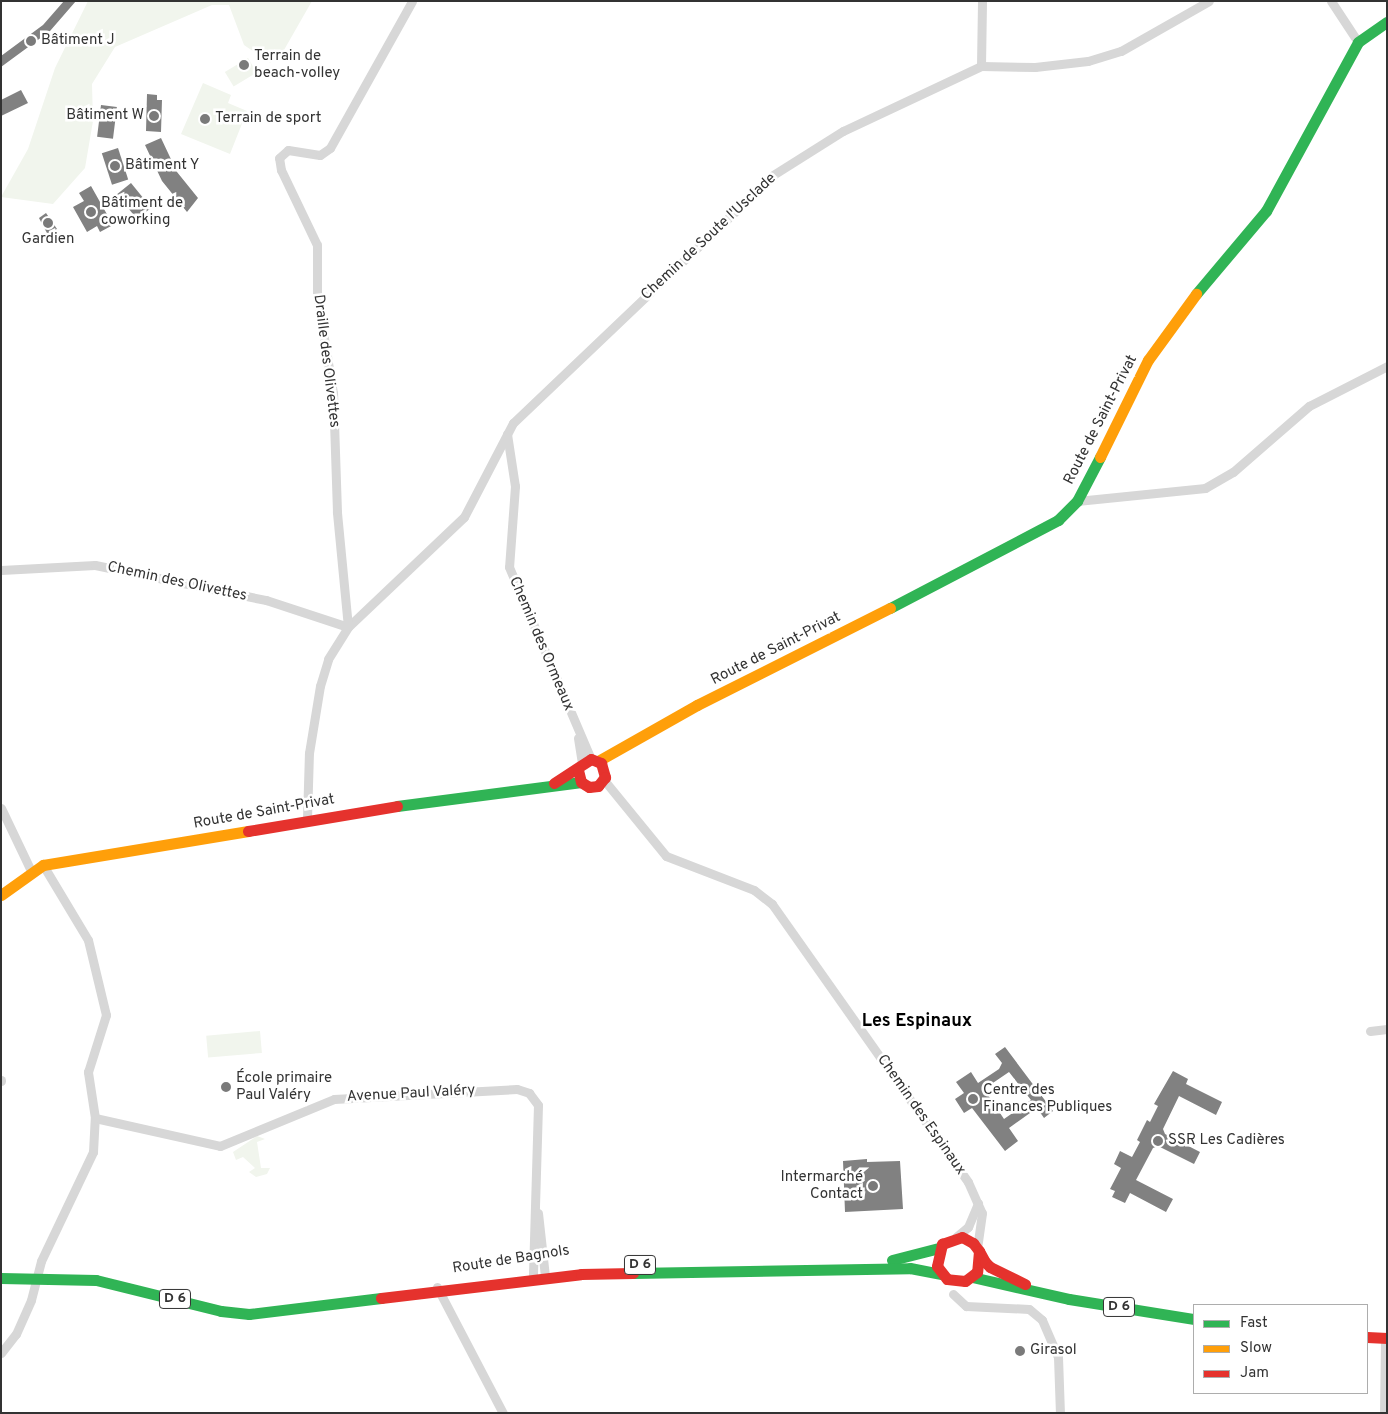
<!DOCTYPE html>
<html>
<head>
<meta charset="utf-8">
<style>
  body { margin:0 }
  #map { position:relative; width:1388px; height:1414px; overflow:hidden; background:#fff; font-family:Overpass,sans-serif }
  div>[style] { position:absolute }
  .green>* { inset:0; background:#f1f5ed; transform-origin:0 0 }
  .building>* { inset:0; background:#818181; transform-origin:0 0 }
  .street>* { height:9px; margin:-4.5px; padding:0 4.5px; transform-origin:4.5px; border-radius:4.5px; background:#d7d7d7 }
  .fast>* { height:11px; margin:-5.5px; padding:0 5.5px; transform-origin:5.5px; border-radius:5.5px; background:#30b455 }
  .slow>* { height:11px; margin:-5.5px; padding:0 5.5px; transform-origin:5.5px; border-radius:5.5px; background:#ff9f0a }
  .jam>* { height:11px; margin:-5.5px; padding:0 5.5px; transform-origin:5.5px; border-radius:5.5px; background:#e5322d }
  .dots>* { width:14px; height:14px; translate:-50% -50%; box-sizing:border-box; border:2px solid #fff; border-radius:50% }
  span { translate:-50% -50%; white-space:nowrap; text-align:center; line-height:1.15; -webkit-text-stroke:5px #fff; paint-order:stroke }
  .shield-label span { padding:1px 4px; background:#fff; border:1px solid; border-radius:4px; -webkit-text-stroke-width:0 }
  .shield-label { font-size:14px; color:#333; font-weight:700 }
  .poi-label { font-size:15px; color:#333 }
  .left { translate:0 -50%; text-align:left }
  .right { translate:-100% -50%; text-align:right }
  .street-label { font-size:15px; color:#333 }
  .quarter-label { font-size:18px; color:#000; font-weight:700 }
  .frame { position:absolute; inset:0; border:2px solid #333; pointer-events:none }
  .legend { position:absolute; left:1193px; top:1304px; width:175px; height:90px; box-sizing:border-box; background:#fff; border:1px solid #adadad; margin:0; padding:6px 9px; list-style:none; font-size:15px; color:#333 }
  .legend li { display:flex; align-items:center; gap:10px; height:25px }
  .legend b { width:25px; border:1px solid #adadad }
</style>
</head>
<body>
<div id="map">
  <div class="green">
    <i style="clip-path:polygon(88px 1px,312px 1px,280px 57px,270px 63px,244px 45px,229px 5px,212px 5px,115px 47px,92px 84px,93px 121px,85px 168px,53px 204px,1px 197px,28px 149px,55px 68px)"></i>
    <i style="left:248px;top:58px;width:17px;height:27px;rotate:59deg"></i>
    <i style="clip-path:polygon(203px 83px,231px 95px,228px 103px,247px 111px,230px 154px,181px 134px)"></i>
    <i style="left:260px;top:1031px;width:22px;height:54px;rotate:85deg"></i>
    <i style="clip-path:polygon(257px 1136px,265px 1139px,257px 1142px,261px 1168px,270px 1168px,267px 1174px,256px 1177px,249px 1172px,255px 1168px,243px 1157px,236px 1160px,233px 1152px)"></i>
  </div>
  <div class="building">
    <i style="clip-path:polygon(64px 1px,76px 1px,50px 31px,1px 67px,1px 56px,43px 25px)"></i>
    <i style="clip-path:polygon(21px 90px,28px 103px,1px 116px,1px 100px)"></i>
    <i style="clip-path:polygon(147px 94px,157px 95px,157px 100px,162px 100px,161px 132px,146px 131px)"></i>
    <i style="left:101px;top:105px;width:16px;height:32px;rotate:7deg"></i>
    <i style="clip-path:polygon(161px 138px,177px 172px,198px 198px,187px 212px,162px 181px,145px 145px)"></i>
    <i style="left:118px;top:148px;width:33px;height:17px;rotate:72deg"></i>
    <i style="left:131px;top:183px;width:32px;height:18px;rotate:51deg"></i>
    <i style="clip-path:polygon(91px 186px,113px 225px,100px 232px,97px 226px,87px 232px,73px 207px,84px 201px,79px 193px)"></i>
    <i style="clip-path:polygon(46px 213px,57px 229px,48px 235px,39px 218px)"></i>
    <i style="clip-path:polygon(evenodd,1005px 1047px,1053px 1111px,1044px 1118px,1037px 1108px,1009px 1128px,1018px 1141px,1005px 1151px,972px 1108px,964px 1113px,955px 1099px,964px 1093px,956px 1082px,971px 1072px,978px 1083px,999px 1069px,1002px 1063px,995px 1054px,1005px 1047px,1009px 1072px,1031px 1100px,1004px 1119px,984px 1089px,1009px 1072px)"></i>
    <i style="clip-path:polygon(1173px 1071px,1188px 1079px,1186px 1084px,1222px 1102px,1216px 1115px,1179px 1096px,1163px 1129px,1165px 1134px,1200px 1152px,1194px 1164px,1158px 1146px,1153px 1148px,1136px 1180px,1173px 1199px,1166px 1212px,1130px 1193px,1125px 1203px,1112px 1197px,1115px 1191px,1110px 1189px,1121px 1168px,1114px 1164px,1120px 1151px,1132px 1157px,1140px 1142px,1137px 1140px,1147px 1120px,1150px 1122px,1158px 1106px,1154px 1104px)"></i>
    <i style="clip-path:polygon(867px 1159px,867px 1162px,900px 1161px,903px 1209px,845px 1212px,843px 1161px)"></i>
  </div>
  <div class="street">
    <i style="left:1331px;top:1px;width:49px;rotate:56.6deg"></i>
    <i style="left:981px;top:66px;width:65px;rotate:-89.1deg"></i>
    <i style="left:507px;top:434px;width:53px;rotate:81.3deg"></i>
    <i style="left:515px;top:486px;width:81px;rotate:94.2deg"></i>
    <i style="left:509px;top:567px;width:209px;rotate:66.9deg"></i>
    <i style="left:1077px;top:501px;width:129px;rotate:-5.8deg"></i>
    <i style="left:1205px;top:488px;width:32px;rotate:-30deg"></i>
    <i style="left:1233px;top:472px;width:101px;rotate:-41deg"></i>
    <i style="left:1309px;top:406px;width:88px;rotate:-27.1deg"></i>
    <i style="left:1px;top:570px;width:94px;rotate:-3deg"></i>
    <i style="left:95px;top:565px;width:175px;rotate:11.6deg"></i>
    <i style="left:266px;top:600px;width:86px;rotate:18.2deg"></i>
    <i style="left:348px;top:627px;width:160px;rotate:-43.5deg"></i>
    <i style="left:464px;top:517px;width:106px;rotate:-62.5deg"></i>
    <i style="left:513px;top:423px;width:359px;rotate:-43.6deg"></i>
    <i style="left:773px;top:175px;width:83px;rotate:-32.2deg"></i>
    <i style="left:843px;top:131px;width:153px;rotate:-25.2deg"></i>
    <i style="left:981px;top:66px;width:54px;rotate:1.1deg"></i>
    <i style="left:1035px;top:67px;width:53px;rotate:-6.5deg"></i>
    <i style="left:1088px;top:61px;width:34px;rotate:-17deg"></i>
    <i style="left:1121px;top:51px;width:101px;rotate:-29.6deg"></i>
    <i style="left:578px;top:738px;width:25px;rotate:81deg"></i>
    <i style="left:604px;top:780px;width:98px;rotate:50.8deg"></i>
    <i style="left:666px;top:856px;width:94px;rotate:21.1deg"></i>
    <i style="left:754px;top:890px;width:23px;rotate:38deg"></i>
    <i style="left:772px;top:904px;width:340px;rotate:54.8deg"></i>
    <i style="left:968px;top:1182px;width:34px;rotate:66deg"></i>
    <i style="left:982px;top:1213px;width:35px;rotate:98deg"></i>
    <i style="left:1px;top:808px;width:70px;rotate:64.5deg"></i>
    <i style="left:307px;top:819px;width:66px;rotate:-88.3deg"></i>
    <i style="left:309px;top:753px;width:68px;rotate:-80.7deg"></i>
    <i style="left:320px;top:686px;width:28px;rotate:-73deg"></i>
    <i style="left:328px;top:659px;width:38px;rotate:-58deg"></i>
    <i style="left:348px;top:627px;width:116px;rotate:-95.5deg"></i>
    <i style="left:337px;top:512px;width:119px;rotate:-91.9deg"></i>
    <i style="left:333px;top:393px;width:99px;rotate:-99.3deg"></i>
    <i style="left:317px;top:295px;width:50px;rotate:-90deg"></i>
    <i style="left:317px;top:245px;width:83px;rotate:-115.6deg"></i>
    <i style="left:281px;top:170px;width:12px;rotate:-99deg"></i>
    <i style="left:279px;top:158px;width:12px;rotate:-42deg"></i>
    <i style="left:288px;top:150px;width:32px;rotate:9deg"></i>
    <i style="left:320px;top:155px;width:12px;rotate:-35deg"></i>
    <i style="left:330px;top:148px;width:168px;rotate:-60.8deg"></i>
    <i style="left:1370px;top:1031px;width:17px;rotate:-7deg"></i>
    <i style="left:1px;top:1080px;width:1px;rotate:90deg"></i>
    <i style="left:95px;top:1118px;width:128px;rotate:12.6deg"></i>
    <i style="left:220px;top:1146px;width:123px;rotate:-22.4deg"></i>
    <i style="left:334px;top:1099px;width:183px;rotate:-3.1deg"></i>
    <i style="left:517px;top:1089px;width:13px;rotate:18deg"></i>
    <i style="left:529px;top:1093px;width:15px;rotate:53deg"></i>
    <i style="left:538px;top:1105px;width:173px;rotate:91.7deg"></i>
    <i style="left:538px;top:1213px;width:63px;rotate:83.7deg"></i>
    <i style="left:956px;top:1237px;width:16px;rotate:-40deg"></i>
    <i style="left:968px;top:1227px;width:26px;rotate:-67deg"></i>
    <i style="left:437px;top:1287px;width:142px;rotate:62.4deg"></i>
    <i style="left:953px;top:1294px;width:18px;rotate:43deg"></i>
    <i style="left:966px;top:1306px;width:63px;rotate:2.7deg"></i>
    <i style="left:1029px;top:1309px;width:17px;rotate:40deg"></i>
    <i style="left:1042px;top:1320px;width:40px;rotate:66.6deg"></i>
    <i style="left:1058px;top:1357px;width:56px;rotate:88deg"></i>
    <i style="left:1px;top:1353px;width:24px;rotate:-52deg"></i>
    <i style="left:16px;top:1334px;width:37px;rotate:-66deg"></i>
    <i style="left:31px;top:1300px;width:40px;rotate:-75.6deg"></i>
    <i style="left:41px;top:1261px;width:121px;rotate:-64.5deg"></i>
    <i style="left:93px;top:1152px;width:34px;rotate:-87deg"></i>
    <i style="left:95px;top:1118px;width:47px;rotate:-98.7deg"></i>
    <i style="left:88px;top:1072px;width:60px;rotate:-72.5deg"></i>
    <i style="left:106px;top:1015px;width:77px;rotate:-103.5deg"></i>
    <i style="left:88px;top:940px;width:87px;rotate:-121deg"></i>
    <i style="left:1384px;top:1413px;width:75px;rotate:-89.2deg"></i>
  </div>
  <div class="fast">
    <i style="left:1196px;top:294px;width:109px;rotate:-49.9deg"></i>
    <i style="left:1266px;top:211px;width:192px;rotate:-61.4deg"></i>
    <i style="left:1358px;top:42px;width:35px;rotate:-35deg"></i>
    <i style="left:890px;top:608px;width:190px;rotate:-27.6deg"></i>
    <i style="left:1058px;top:520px;width:27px;rotate:-45deg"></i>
    <i style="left:1077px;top:501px;width:50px;rotate:-62.4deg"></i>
    <i style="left:397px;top:806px;width:186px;rotate:-7.4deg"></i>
    <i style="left:892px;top:1260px;width:49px;rotate:-14.3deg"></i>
    <i style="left:633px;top:1273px;width:277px;rotate:-1deg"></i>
    <i style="left:910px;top:1268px;width:32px;rotate:11deg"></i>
    <i style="left:972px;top:1277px;width:99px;rotate:12.8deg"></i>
    <i style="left:1069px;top:1299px;width:127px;rotate:9.1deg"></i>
    <i style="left:1px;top:1278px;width:95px;rotate:1.2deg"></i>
    <i style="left:96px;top:1280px;width:129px;rotate:13.9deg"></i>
    <i style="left:221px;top:1311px;width:28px;rotate:6deg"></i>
    <i style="left:249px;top:1314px;width:133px;rotate:-6.9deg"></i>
  </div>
  <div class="slow">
    <i style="left:1100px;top:457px;width:108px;rotate:-63.7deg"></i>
    <i style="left:1148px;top:360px;width:82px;rotate:-54deg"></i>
    <i style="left:598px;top:761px;width:114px;rotate:-29.5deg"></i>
    <i style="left:697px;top:705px;width:216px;rotate:-26.7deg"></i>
    <i style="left:1px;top:895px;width:52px;rotate:-35.5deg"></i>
    <i style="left:43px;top:865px;width:208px;rotate:-9.4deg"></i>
  </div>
  <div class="jam">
    <i style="left:554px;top:783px;width:44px;rotate:-33deg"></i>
    <i style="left:591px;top:759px;width:11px;rotate:22deg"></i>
    <i style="left:601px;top:763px;width:15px;rotate:74deg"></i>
    <i style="left:605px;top:777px;width:11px;rotate:128deg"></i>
    <i style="left:598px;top:786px;width:9px;rotate:174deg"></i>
    <i style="left:589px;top:787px;width:9px;rotate:-148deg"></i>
    <i style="left:581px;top:782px;width:12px;rotate:-104deg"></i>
    <i style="left:248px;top:831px;width:151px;rotate:-9.5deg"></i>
    <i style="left:979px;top:1251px;width:21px;rotate:95deg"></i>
    <i style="left:977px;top:1272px;width:15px;rotate:143deg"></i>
    <i style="left:965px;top:1281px;width:18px;rotate:-174deg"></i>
    <i style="left:947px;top:1279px;width:16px;rotate:-128deg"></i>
    <i style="left:937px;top:1266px;width:23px;rotate:-77deg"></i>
    <i style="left:942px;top:1244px;width:21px;rotate:-19deg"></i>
    <i style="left:962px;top:1237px;width:13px;rotate:29deg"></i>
    <i style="left:973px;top:1243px;width:10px;rotate:53deg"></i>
    <i style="left:979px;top:1251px;width:13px;rotate:61deg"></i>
    <i style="left:985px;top:1262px;width:7px;rotate:45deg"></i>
    <i style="left:990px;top:1267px;width:39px;rotate:26deg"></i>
    <i style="left:381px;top:1298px;width:201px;rotate:-6.8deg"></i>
    <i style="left:581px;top:1274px;width:52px;rotate:-1.1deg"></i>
    <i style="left:1367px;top:1337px;width:20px;rotate:3deg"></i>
  </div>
  <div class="dots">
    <i style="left:31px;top:41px;background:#7a7a7a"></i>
    <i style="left:244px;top:65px;background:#7a7a7a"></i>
    <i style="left:154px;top:116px;background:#7a7a7a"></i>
    <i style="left:205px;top:119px;background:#7a7a7a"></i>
    <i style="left:115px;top:166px;background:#7a7a7a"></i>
    <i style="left:91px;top:212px;background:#7a7a7a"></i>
    <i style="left:48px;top:223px;background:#7a7a7a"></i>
    <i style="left:226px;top:1087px;background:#7a7a7a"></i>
    <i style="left:973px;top:1099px;background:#7a7a7a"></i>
    <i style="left:1158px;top:1141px;background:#7a7a7a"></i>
    <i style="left:873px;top:1186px;background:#7a7a7a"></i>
    <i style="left:1020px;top:1351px;background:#7a7a7a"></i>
  </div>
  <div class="shield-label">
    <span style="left:640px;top:1265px">D 6</span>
    <span style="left:175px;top:1299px">D 6</span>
    <span style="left:1119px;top:1307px">D 6</span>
  </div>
  <div class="poi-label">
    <span class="left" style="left:41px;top:41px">Bâtiment J</span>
    <span class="left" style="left:254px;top:65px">Terrain de<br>beach-volley</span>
    <span class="right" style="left:144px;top:116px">Bâtiment W</span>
    <span class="left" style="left:215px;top:119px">Terrain de sport</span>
    <span class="left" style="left:125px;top:166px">Bâtiment Y</span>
    <span class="left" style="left:101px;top:212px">Bâtiment de<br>coworking</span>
    <span style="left:48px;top:240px">Gardien</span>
    <span class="left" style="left:236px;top:1087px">École primaire<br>Paul Valéry</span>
    <span class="left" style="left:983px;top:1099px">Centre des<br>Finances Publiques</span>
    <span class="left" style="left:1168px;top:1141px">SSR Les Cadières</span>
    <span class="right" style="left:863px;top:1186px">Intermarché<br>Contact</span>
    <span class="left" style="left:1030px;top:1351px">Girasol</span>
  </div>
  <div class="street-label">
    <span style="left:709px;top:237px;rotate:-43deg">Chemin de Soute l'Usclade</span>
    <span style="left:326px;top:361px;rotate:83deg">Draille des Olivettes</span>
    <span style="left:1101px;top:420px;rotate:-63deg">Route de Saint-Privat</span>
    <span style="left:177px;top:582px;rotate:12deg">Chemin des Olivettes</span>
    <span style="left:541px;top:644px;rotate:67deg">Chemin des Ormeaux</span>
    <span style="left:776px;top:649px;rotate:-27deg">Route de Saint-Privat</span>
    <span style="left:264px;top:812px;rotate:-10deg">Route de Saint-Privat</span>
    <span style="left:411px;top:1094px;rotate:-3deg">Avenue Paul Valéry</span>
    <span style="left:921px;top:1115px;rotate:55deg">Chemin des Espinaux</span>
    <span style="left:511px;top:1260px;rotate:-9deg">Route de Bagnols</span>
  </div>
  <div class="quarter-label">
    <span style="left:917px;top:1022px">Les Espinaux</span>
  </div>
  <div class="frame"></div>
  <ul class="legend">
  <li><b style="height:6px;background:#30b455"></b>Fast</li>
  <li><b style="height:6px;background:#ff9f0a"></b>Slow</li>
  <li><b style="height:6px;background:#e5322d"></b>Jam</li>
  </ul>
</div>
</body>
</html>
